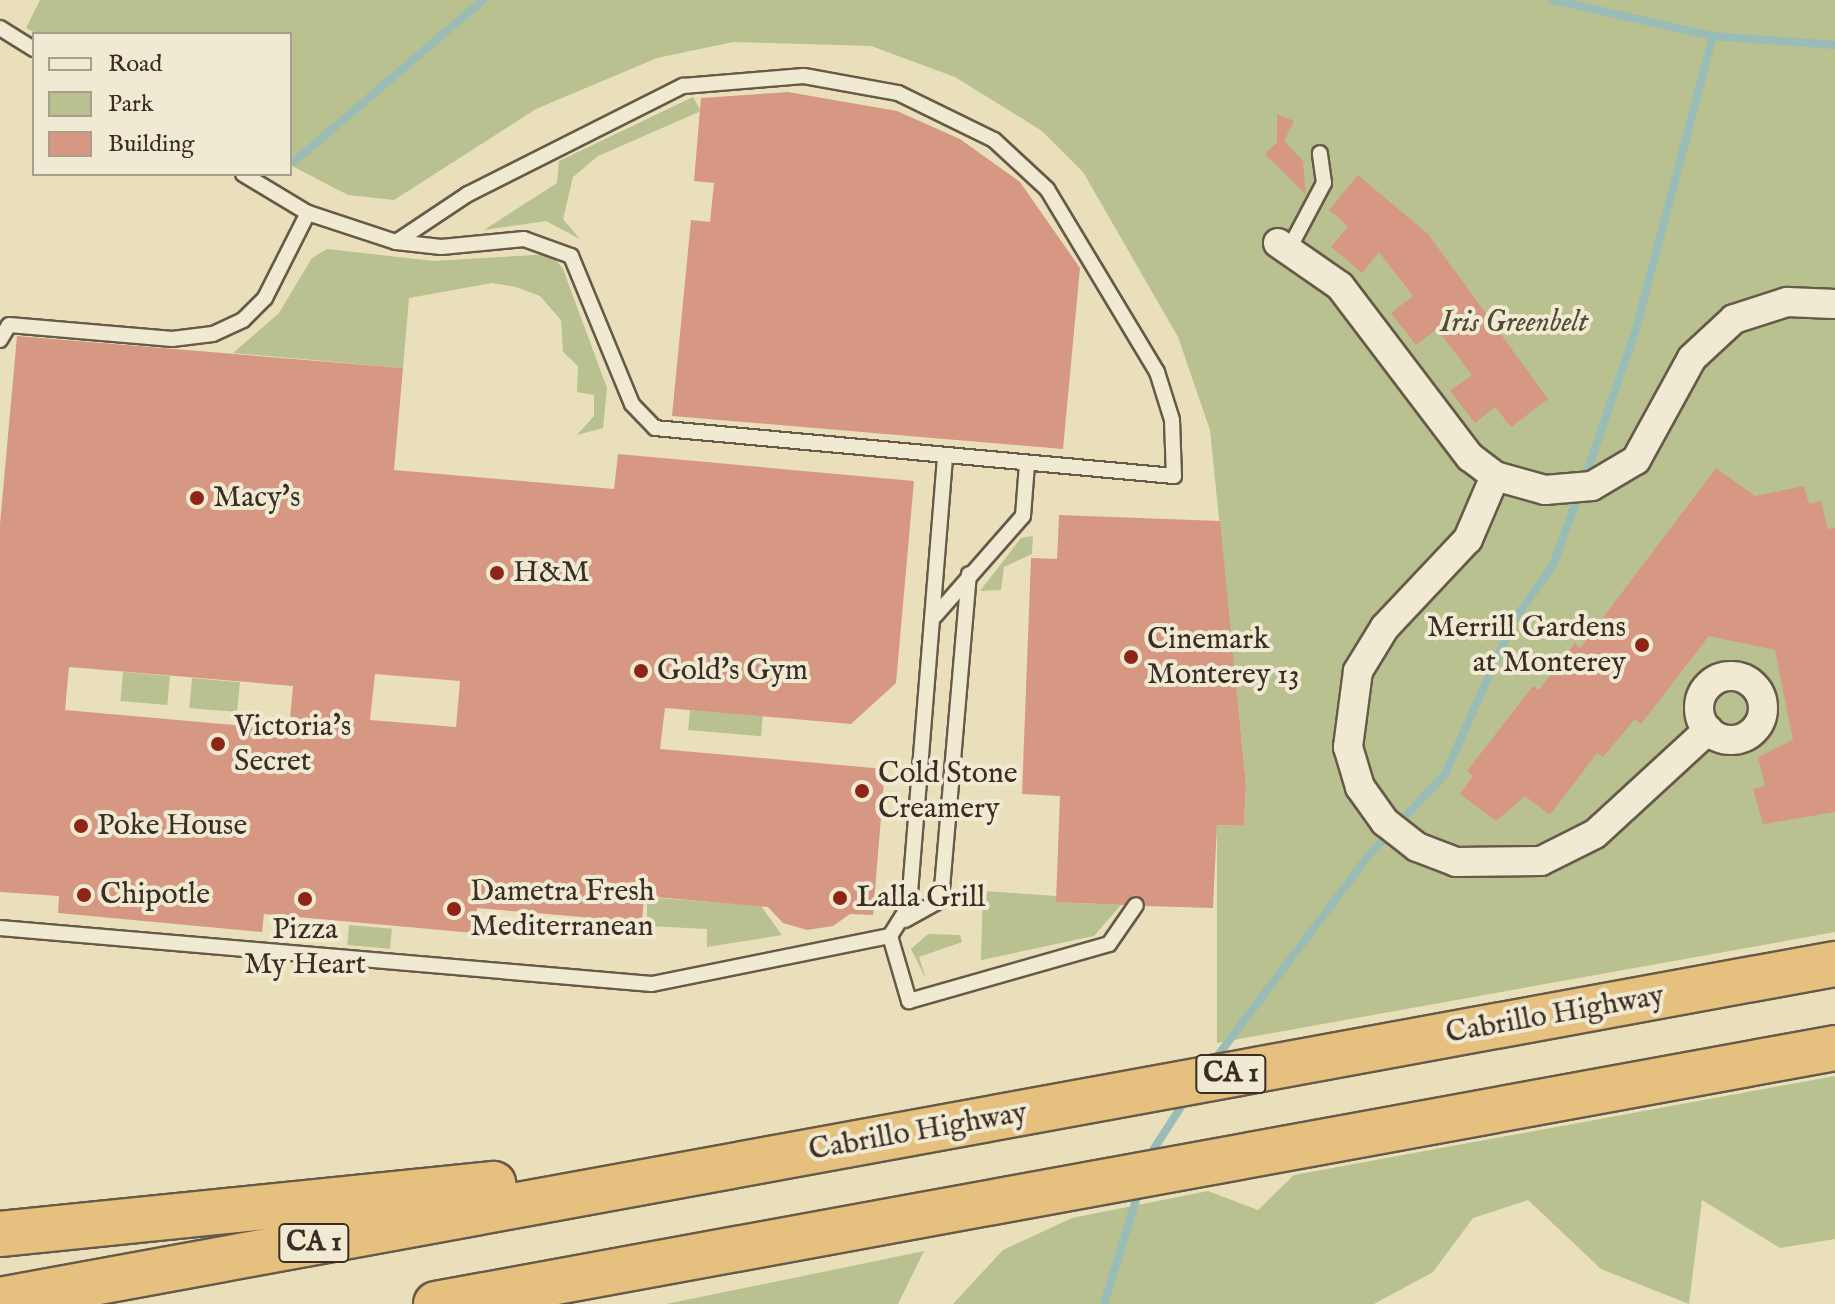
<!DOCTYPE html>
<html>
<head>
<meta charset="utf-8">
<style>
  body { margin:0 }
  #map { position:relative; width:1835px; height:1304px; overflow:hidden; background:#eadfbb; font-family:"IM FELL English",serif }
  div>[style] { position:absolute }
  .green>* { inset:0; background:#b8c18f; transform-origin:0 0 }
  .stream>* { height:8px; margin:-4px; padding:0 4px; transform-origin:4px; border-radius:4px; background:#99bcb6 }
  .building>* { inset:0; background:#d79883 }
  .roads { filter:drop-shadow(2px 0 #675a49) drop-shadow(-2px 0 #675a49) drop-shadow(0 2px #675a49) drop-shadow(0 -2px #675a49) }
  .lane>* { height:14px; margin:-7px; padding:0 7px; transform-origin:7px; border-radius:7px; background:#f1ead3 }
  .street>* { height:28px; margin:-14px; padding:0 14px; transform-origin:14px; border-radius:14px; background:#f1ead3 }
  .street>.ring { margin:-14px; padding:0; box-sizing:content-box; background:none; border:28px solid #f1ead3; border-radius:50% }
  .highway>* { height:44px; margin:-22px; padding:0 22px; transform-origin:22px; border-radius:22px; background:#e5c07e }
  .dots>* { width:22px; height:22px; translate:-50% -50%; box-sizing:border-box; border:4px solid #f1ead3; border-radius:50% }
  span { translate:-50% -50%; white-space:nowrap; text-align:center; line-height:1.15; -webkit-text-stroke:8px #f1ead3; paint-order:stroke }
  .shield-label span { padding:2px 6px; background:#f1ead3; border:2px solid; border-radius:6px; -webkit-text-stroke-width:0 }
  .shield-label { font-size:28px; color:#3b2d23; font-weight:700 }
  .park-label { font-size:30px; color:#544b39; font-style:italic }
  .poi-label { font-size:30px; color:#3b2d23 }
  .left { translate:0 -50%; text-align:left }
  .right { translate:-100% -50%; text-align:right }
  .street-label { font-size:30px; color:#3b2d23 }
  .legend { position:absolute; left:32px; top:32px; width:260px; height:144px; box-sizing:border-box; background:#f1ead3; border:2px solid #a89e8d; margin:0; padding:10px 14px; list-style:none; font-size:24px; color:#3b2d23 }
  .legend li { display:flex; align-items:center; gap:16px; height:40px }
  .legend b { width:40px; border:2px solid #a89e8d }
</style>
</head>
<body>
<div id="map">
  <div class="green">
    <i style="clip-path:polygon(40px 0,1835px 0,1835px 932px,1217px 1043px,1217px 825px,1244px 826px,1246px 785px,1210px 430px,1178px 337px,1083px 172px,1042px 131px,955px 77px,871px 46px,733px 42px,657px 58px,536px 109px,394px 200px,348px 195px,290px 165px,290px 34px,38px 34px,26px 28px)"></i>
    <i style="clip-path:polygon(693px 97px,701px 111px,598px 156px,573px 177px,563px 219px,580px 239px,546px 221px,484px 230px,557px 183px,559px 161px)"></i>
    <i style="clip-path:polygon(327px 249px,433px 261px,551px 254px,563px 269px,607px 388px,603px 428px,577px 435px,594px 416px,594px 395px,577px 392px,578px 366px,563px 352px,561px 320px,540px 296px,516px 287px,492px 283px,409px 298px,403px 368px,233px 353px,279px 313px,312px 258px)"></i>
    <i style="clip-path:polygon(1033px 536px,1032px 554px,1004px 567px,1001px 590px,980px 591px,1021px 538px)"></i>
    <i style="left:123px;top:672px;width:47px;height:29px;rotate:5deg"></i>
    <i style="left:192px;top:678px;width:48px;height:30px;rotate:5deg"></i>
    <i style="left:690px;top:710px;width:73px;height:20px;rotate:5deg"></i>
    <i style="clip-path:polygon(983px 891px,1057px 896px,1057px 902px,1121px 905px,1094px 936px,981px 960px)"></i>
    <i style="clip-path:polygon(647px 897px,761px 906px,782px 935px,707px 947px,707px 929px,647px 926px)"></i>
    <i style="left:349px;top:925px;width:43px;height:20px;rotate:5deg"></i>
    <i style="clip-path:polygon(928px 934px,960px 935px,962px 942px,919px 957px,926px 979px,911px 949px)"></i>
    <i style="clip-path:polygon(1835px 1076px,1835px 1239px,1780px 1248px,1702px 1200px,1689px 1304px,1601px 1269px,1528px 1200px,1473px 1218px,1433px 1272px,1374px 1304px,953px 1304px,1003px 1250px,1072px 1218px,1208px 1191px,1258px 1210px,1294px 1175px)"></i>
    <i style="clip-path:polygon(924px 1251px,898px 1304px,666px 1304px,803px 1276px)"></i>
  </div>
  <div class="stream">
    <i style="left:1553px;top:0;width:164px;rotate:12.7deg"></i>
    <i style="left:1713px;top:36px;width:122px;rotate:4.2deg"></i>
    <i style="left:295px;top:161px;width:248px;rotate:-40.6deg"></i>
    <i style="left:1584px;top:481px;width:161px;rotate:-71.1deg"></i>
    <i style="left:1636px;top:329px;width:303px;rotate:-75.3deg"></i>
    <i style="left:1213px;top:1062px;width:259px;rotate:-53deg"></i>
    <i style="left:1369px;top:855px;width:111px;rotate:-46.8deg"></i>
    <i style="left:1445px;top:774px;width:169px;rotate:-65.9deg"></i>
    <i style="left:1514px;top:620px;width:67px;rotate:-54.7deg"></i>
    <i style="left:1553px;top:565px;width:76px;rotate:-69.9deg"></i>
    <i style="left:1146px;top:1161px;width:74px;rotate:-57.2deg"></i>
    <i style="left:1104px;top:1304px;width:119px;rotate:-72.9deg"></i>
  </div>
  <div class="building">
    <i style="clip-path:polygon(788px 92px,897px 111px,960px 139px,1020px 182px,1080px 268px,1063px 449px,672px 416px,691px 220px,710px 222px,714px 183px,694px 181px,701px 98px)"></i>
    <i style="clip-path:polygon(1277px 114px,1294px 121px,1284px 141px,1303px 161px,1306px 195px,1265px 154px,1277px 142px)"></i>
    <i style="clip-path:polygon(1358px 175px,1428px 234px,1548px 399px,1511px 427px,1495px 407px,1475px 423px,1450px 391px,1472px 375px,1437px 329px,1416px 345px,1391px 313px,1413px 296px,1379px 252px,1362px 273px,1331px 247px,1348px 226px,1329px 210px)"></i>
    <i style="clip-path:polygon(evenodd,17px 336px,403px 368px,394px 470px,614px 489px,618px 454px,914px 481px,896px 683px,851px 724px,665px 708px,660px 749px,885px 769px,873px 915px,850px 914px,833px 926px,807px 930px,783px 923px,768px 907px,644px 896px,642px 922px,477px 908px,474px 933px,264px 914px,262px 932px,58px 913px,59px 896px,0 892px,0 524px,17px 336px,69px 667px,293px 686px,289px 730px,65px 710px,69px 667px,17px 336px,375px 674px,460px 681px,456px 727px,370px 720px,375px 674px)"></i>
    <i style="clip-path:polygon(1716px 468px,1755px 496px,1804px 486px,1809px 504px,1821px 501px,1828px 529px,1835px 528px,1835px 812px,1763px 824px,1753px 789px,1765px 786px,1758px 757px,1793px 740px,1775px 650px,1709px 636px,1641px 724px,1635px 719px,1603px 757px,1597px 753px,1550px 815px,1525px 796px,1496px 821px,1460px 794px,1473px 776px,1467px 771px,1533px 686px,1539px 690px,1575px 643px,1580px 648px)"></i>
    <i style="clip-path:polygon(1059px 515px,1220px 521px,1246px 785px,1244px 826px,1217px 825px,1213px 908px,1146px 906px,1136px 895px,1124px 905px,1056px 902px,1060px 796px,1022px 794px,1031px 558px,1057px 559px)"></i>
  </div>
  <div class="roads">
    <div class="lane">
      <i style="left:0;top:28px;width:40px;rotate:32deg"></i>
      <i style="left:243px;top:174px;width:76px;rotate:31deg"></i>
      <i style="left:308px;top:213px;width:93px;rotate:18.2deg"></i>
      <i style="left:396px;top:242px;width:87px;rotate:-33.7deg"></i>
      <i style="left:468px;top:194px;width:241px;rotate:-26.7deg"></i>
      <i style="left:683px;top:86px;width:121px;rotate:-4.7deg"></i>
      <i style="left:804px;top:76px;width:96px;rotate:10.3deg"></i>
      <i style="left:898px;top:93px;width:107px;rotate:26.1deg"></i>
      <i style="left:994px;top:140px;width:72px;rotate:42.8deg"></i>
      <i style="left:1047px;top:189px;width:214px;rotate:59deg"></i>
      <i style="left:1157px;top:372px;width:50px;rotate:72.6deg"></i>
      <i style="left:1172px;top:420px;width:56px;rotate:88deg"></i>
      <i style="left:1174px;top:476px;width:521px;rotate:-174.72deg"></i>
      <i style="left:655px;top:428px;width:33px;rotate:-134deg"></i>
      <i style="left:632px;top:404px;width:160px;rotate:-112.4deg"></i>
      <i style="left:571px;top:256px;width:50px;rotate:-160.1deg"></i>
      <i style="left:524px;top:239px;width:83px;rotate:174.5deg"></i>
      <i style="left:441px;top:247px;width:45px;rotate:-173.7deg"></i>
      <i style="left:1289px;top:249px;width:75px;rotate:-62.1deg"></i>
      <i style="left:1324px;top:183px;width:30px;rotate:-98deg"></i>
      <i style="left:0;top:340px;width:17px;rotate:-59deg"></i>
      <i style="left:9px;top:325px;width:164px;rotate:4.9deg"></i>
      <i style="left:172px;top:339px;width:41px;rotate:-7deg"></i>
      <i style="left:213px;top:334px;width:33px;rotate:-25deg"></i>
      <i style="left:243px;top:320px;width:31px;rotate:-45deg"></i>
      <i style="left:265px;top:298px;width:95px;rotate:-63.2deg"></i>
      <i style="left:935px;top:616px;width:133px;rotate:-48.7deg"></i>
      <i style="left:1023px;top:516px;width:52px;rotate:-85.6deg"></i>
      <i style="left:905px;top:920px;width:41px;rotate:-29.1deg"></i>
      <i style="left:941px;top:900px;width:327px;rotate:-85.1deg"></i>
      <i style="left:0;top:928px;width:654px;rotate:4.91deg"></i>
      <i style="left:652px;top:984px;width:243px;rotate:-11.4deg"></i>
      <i style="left:890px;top:936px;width:36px;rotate:-58deg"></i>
      <i style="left:909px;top:905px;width:448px;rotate:-85.4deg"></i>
      <i style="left:890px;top:936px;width:68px;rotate:73.7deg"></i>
      <i style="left:909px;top:1001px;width:208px;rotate:-15.9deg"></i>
      <i style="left:1109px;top:944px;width:47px;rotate:-55.3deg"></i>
    </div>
    <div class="street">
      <i style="left:1278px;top:243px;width:75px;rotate:34.7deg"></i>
      <i style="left:1340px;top:286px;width:215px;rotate:52.8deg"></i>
      <i style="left:1470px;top:457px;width:31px;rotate:37deg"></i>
      <i style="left:1495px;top:476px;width:52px;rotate:15.6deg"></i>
      <i style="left:1545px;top:490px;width:47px;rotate:-4.9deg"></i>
      <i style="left:1592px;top:486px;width:51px;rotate:-30.6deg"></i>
      <i style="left:1636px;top:460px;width:116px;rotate:-61.2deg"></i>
      <i style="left:1692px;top:358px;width:57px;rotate:-42.9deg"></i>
      <i style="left:1734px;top:319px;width:56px;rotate:-17.8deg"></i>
      <i style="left:1787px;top:302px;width:48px;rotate:2.4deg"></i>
      <i style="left:1495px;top:476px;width:69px;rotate:113.2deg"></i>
      <i style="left:1468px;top:539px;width:121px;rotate:133.3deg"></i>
      <i style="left:1385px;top:627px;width:52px;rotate:121.5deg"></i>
      <i style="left:1358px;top:671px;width:77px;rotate:97.5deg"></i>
      <i style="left:1348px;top:747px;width:42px;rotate:73.3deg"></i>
      <i style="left:1360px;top:787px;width:43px;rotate:54.5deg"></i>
      <i style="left:1385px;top:822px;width:41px;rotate:38deg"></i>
      <i style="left:1417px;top:847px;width:42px;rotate:21deg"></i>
      <i style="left:1456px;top:862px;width:85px;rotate:-0.7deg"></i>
      <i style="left:1541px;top:861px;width:60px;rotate:-26.6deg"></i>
      <i style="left:1595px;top:834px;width:154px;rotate:-42.6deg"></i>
      <i class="ring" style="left:1699px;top:676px;width:36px;height:36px"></i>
    </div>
    <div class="highway">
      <i style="left:0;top:1234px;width:496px;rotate:-5.8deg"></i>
      <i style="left:0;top:1300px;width:1866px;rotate:-10.38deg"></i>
      <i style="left:436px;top:1304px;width:1422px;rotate:-10.37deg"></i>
    </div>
  </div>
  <div class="dots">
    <i style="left:197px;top:498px;background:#8f2418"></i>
    <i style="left:497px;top:573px;background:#8f2418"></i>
    <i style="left:1642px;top:645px;background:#8f2418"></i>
    <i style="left:1131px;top:657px;background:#8f2418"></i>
    <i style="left:641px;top:671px;background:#8f2418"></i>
    <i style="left:218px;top:744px;background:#8f2418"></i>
    <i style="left:862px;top:791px;background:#8f2418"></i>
    <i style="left:81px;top:826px;background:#8f2418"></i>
    <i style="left:84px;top:895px;background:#8f2418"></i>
    <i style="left:840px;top:898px;background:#8f2418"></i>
    <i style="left:305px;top:899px;background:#8f2418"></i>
    <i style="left:454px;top:909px;background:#8f2418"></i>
  </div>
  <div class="shield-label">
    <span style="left:1231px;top:1074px">CA 1</span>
    <span style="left:314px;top:1243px">CA 1</span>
  </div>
  <div class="park-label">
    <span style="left:1514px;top:323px">Iris Greenbelt</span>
  </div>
  <div class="poi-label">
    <span class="left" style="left:213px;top:498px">Macy's</span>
    <span class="left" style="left:513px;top:573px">H&amp;M</span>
    <span class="right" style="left:1626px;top:645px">Merrill Gardens<br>at Monterey</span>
    <span class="left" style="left:1147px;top:657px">Cinemark<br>Monterey 13</span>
    <span class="left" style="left:657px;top:671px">Gold's Gym</span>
    <span class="left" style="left:234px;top:744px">Victoria's<br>Secret</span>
    <span class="left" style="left:878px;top:791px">Cold Stone<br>Creamery</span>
    <span class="left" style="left:97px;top:826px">Poke House</span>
    <span class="left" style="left:470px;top:909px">Dametra Fresh<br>Mediterranean</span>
    <span class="left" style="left:100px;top:895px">Chipotle</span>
    <span class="left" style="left:856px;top:898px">Lalla Grill</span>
    <span style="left:305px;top:947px">Pizza<br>My Heart</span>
  </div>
  <div class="street-label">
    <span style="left:1555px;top:1015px;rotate:-10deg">Cabrillo Highway</span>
    <span style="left:918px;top:1132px;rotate:-10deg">Cabrillo Highway</span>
  </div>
  <ul class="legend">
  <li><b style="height:10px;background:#f1ead3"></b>Road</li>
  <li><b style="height:22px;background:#b8c18f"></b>Park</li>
  <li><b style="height:22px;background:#d79883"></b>Building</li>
  </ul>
</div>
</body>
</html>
